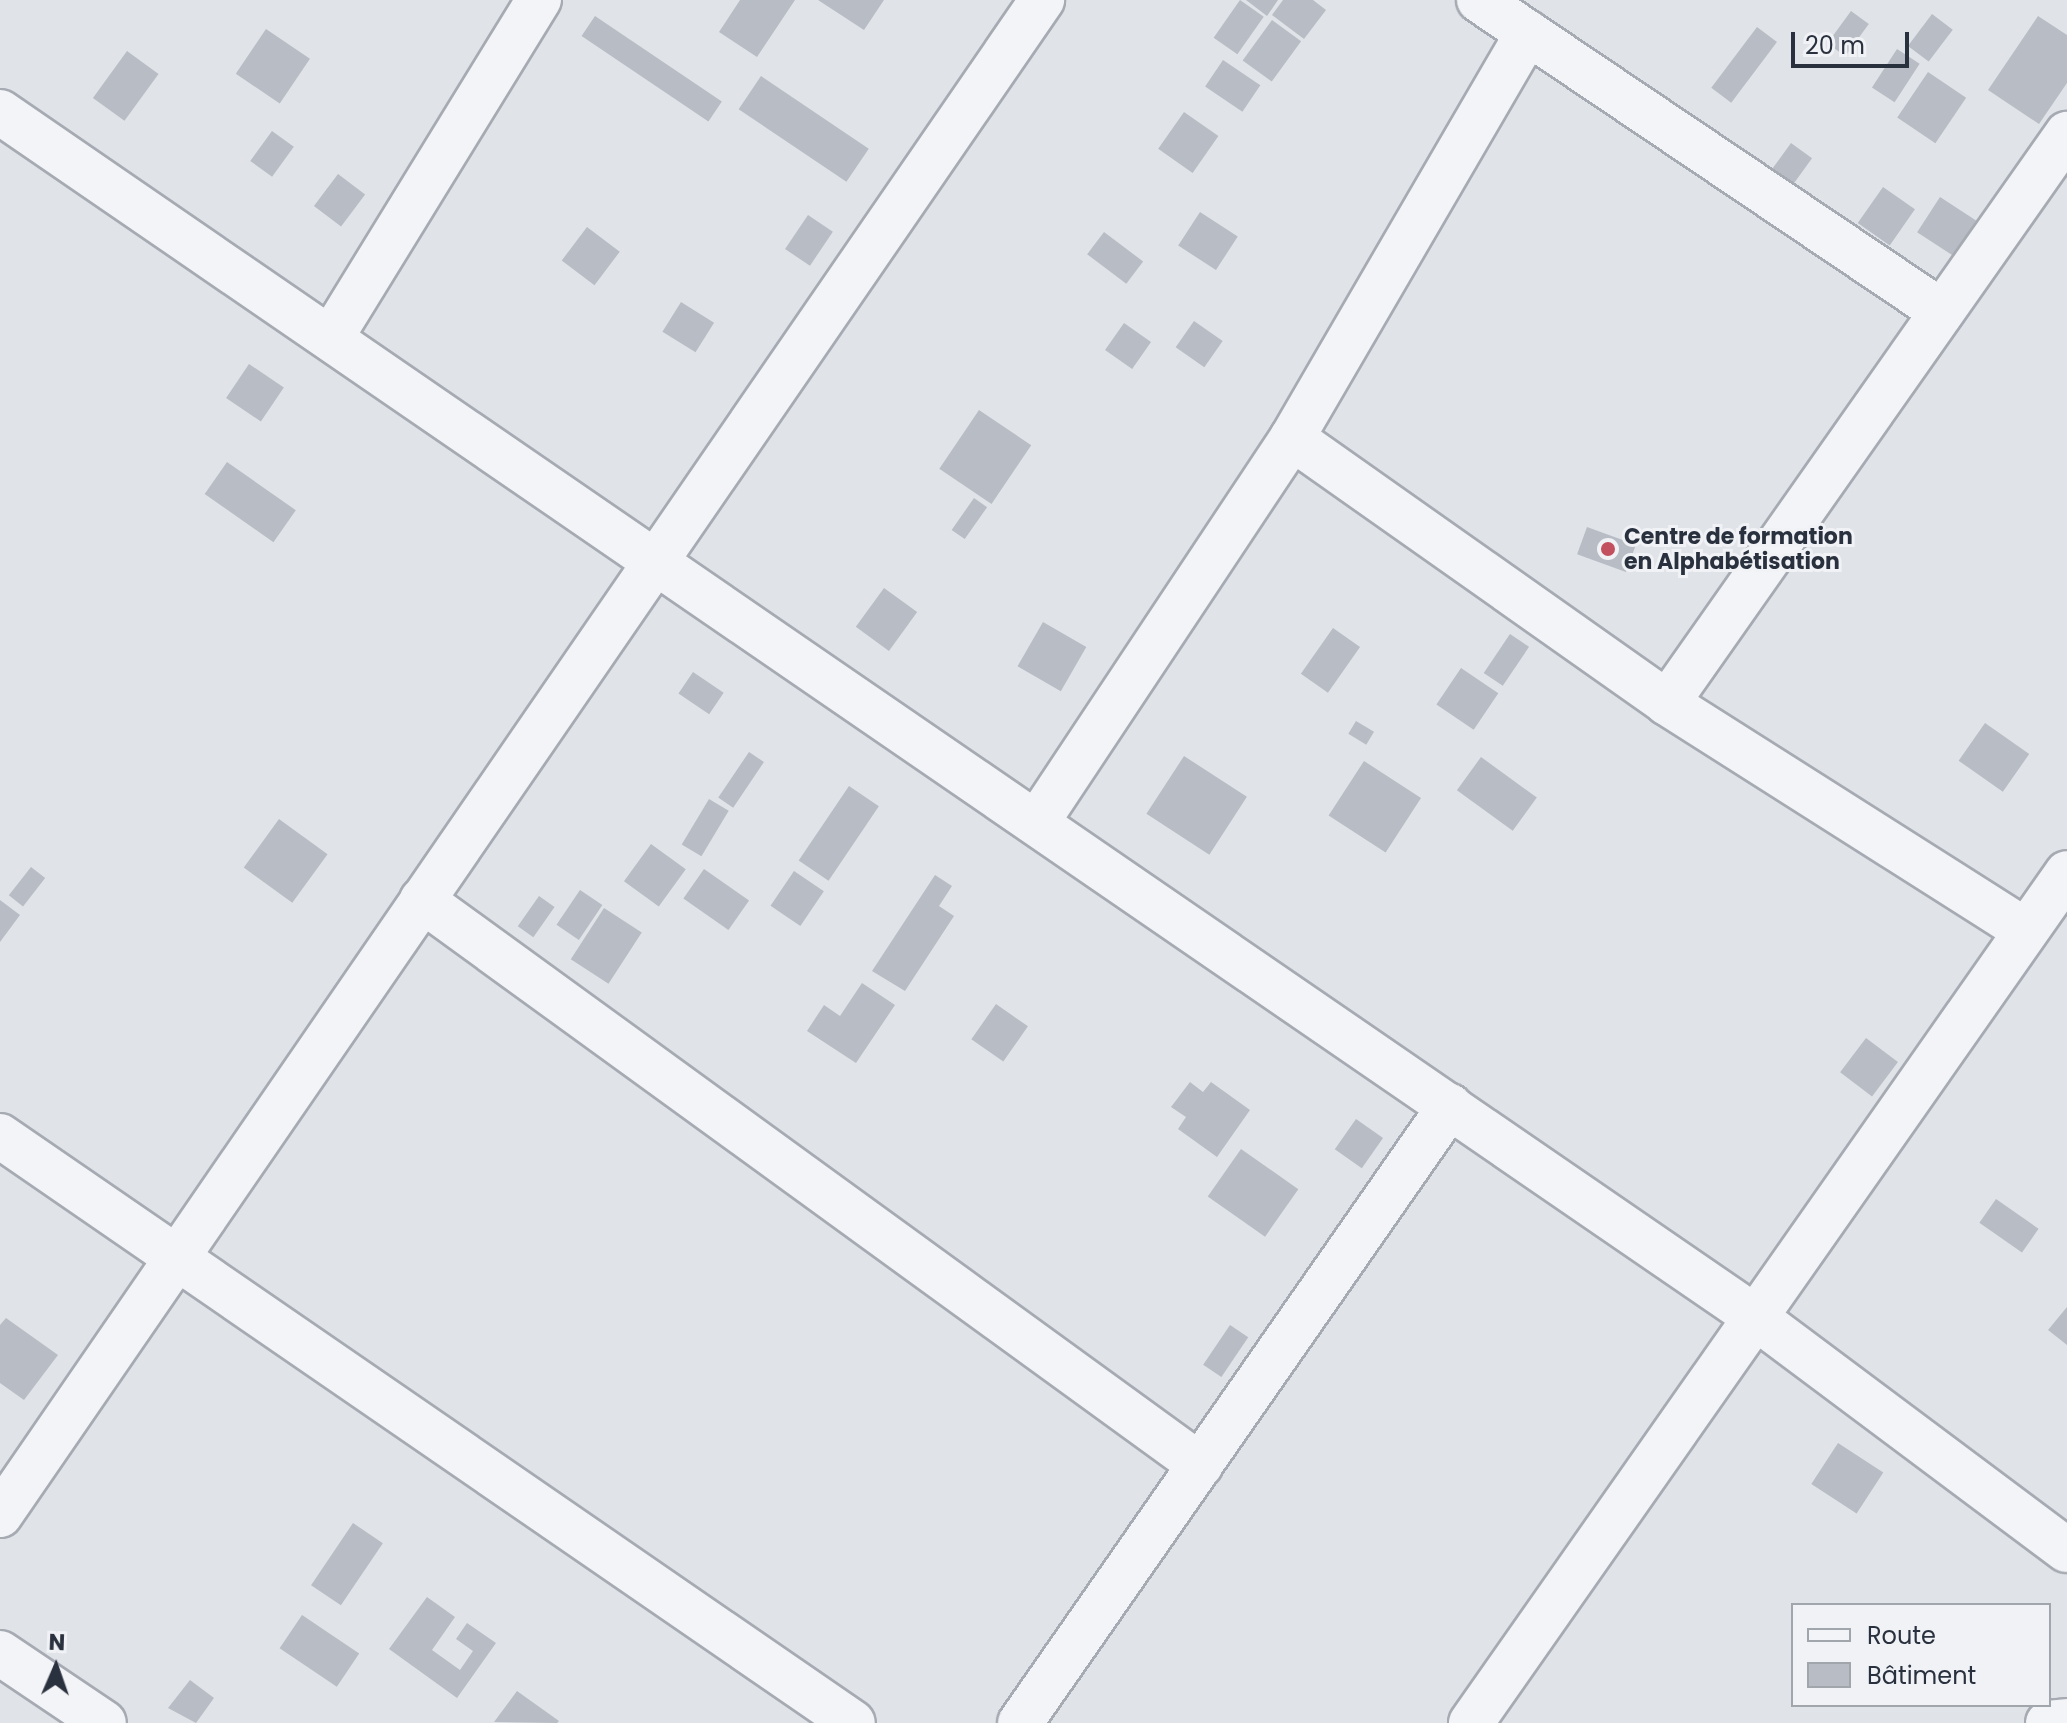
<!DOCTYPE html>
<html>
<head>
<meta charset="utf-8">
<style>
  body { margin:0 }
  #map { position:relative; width:2067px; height:1723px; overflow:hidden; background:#e0e3e8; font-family:Poppins,sans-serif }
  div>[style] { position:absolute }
  .building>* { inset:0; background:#b8bcc4; transform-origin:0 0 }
  .roads { filter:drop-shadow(2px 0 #a6aab2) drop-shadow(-2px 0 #a6aab2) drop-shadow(0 2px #a6aab2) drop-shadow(0 -2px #a6aab2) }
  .minor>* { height:44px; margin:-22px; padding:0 22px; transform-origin:22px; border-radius:22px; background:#f3f4f7 }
  .dots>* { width:22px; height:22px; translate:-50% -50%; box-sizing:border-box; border:4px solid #f0f2f6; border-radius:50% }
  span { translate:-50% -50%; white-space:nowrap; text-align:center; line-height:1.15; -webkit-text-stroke:6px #f0f2f6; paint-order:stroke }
  .poi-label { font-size:22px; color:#2a313e; font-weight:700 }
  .left { translate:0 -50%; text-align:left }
  .legend { position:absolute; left:1791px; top:1603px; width:260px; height:104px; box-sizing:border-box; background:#f0f2f6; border:2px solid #a1a5ac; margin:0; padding:10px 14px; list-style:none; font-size:24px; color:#2a313e }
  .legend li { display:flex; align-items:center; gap:16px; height:40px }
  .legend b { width:40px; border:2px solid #a1a5ac }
  .north { position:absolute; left:16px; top:1627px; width:80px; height:80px; -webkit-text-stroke:6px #f0f2f6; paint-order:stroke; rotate:2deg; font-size:22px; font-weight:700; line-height:32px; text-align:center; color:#2a313e }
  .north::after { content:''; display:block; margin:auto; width:28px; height:36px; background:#2a313e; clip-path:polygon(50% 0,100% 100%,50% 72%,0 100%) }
  .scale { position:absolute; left:1791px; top:32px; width:118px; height:36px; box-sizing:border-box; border:4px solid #2a313e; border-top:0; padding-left:10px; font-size:24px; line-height:28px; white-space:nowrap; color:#2a313e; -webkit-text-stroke:6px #f0f2f6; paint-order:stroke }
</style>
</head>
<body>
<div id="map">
  <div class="building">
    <i style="clip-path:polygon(740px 0,795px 0,757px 57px,719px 32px)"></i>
    <i style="clip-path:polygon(818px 0,884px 0,864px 30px)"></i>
    <i style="left:1240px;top:0;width:29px;height:46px;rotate:35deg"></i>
    <i style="clip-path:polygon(1246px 0,1278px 0,1267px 16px)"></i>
    <i style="clip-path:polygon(1283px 0,1313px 0,1326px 10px,1304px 39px,1272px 15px)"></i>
    <i style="left:1851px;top:11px;width:22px;height:40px;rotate:36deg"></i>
    <i style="left:1932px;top:14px;width:26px;height:40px;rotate:37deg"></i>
    <i style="left:595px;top:16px;width:153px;height:24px;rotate:34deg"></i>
    <i style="clip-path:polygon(2038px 16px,2067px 35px,2067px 83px,2039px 124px,1988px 90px)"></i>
    <i style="left:1272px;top:20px;width:36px;height:50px;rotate:36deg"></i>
    <i style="left:1757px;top:27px;width:25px;height:76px;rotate:37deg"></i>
    <i style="left:266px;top:29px;width:53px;height:54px;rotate:34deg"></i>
    <i style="left:1897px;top:49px;width:27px;height:46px;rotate:33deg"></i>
    <i style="left:127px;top:51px;width:39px;height:58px;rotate:36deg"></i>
    <i style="left:1223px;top:60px;width:45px;height:32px;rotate:34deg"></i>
    <i style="left:1928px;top:72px;width:46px;height:55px;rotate:34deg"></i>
    <i style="left:761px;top:76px;width:130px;height:40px;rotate:34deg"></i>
    <i style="left:1184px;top:112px;width:42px;height:45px;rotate:35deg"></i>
    <i style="left:272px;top:131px;width:27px;height:37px;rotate:36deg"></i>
    <i style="left:1791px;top:143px;width:26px;height:36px;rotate:36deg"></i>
    <i style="left:338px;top:174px;width:34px;height:40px;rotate:37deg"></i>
    <i style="left:1883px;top:187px;width:39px;height:44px;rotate:35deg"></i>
    <i style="left:1940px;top:197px;width:43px;height:42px;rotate:33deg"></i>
    <i style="left:1200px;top:212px;width:45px;height:40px;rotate:33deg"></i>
    <i style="left:808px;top:215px;width:30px;height:41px;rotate:34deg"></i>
    <i style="left:587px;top:227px;width:41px;height:42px;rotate:37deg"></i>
    <i style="left:1104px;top:232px;width:49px;height:28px;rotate:37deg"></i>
    <i style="left:681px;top:302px;width:39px;height:35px;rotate:32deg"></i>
    <i style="left:1194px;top:321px;width:35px;height:32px;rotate:35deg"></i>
    <i style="left:1124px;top:323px;width:33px;height:33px;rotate:35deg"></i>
    <i style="left:249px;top:364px;width:42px;height:41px;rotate:34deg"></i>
    <i style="left:979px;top:410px;width:63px;height:71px;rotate:34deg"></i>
    <i style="left:227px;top:462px;width:84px;height:39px;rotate:35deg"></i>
    <i style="left:974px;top:498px;width:16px;height:39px;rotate:35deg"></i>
    <i style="left:1587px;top:527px;width:52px;height:29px;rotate:20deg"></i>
    <i style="left:884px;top:588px;width:41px;height:48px;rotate:36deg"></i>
    <i style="left:1043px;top:622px;width:50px;height:51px;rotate:30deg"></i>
    <i style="left:1333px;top:628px;width:33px;height:56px;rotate:35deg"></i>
    <i style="left:1510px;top:634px;width:23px;height:47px;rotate:34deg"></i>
    <i style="left:1461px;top:668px;width:45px;height:44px;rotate:34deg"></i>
    <i style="left:693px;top:672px;width:37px;height:26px;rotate:34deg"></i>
    <i style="left:1356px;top:721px;width:21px;height:15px;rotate:31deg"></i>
    <i style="left:1985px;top:723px;width:54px;height:46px;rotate:35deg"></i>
    <i style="left:749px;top:752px;width:18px;height:55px;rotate:34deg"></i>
    <i style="left:1184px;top:756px;width:75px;height:69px;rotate:33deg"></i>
    <i style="left:1481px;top:757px;width:69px;height:41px;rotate:36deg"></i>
    <i style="left:1364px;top:761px;width:68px;height:65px;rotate:33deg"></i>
    <i style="left:849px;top:786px;width:36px;height:90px;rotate:34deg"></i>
    <i style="left:709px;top:799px;width:23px;height:53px;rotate:31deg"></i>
    <i style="left:279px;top:819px;width:60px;height:60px;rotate:36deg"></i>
    <i style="left:651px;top:844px;width:43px;height:46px;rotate:36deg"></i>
    <i style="left:31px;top:867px;width:18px;height:36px;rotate:38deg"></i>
    <i style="left:704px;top:869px;width:55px;height:36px;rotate:35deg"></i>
    <i style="left:794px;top:871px;width:36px;height:42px;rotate:34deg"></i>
    <i style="clip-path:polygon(935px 875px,952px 886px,939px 906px,954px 916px,905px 991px,872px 971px)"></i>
    <i style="left:580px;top:890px;width:27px;height:42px;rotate:34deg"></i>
    <i style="left:539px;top:896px;width:19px;height:37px;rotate:35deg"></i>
    <i style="clip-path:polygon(0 900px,20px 915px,0 942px)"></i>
    <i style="left:604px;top:908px;width:45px;height:61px;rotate:33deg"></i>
    <i style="clip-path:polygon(862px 983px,895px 1005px,856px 1063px,807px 1031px,824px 1005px,840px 1016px)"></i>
    <i style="left:996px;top:1004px;width:39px;height:43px;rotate:35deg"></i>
    <i style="left:1866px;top:1038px;width:40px;height:43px;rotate:37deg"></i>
    <i style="clip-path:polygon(1190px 1082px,1203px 1092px,1211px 1082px,1250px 1110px,1217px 1157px,1178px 1129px,1186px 1117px,1171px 1107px)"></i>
    <i style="left:1356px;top:1119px;width:33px;height:37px;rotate:35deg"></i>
    <i style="left:1241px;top:1149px;width:70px;height:58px;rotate:35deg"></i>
    <i style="left:1996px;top:1199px;width:52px;height:29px;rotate:35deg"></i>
    <i style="clip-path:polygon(2067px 1307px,2067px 1345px,2048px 1330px)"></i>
    <i style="clip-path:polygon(6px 1318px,58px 1355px,24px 1400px,0 1383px,0 1325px)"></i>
    <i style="left:1230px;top:1325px;width:22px;height:48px;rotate:34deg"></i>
    <i style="left:1838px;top:1443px;width:54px;height:49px;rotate:33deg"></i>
    <i style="left:353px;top:1523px;width:36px;height:75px;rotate:34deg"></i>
    <i style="clip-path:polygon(427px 1597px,455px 1617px,432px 1650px,460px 1670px,473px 1651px,456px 1639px,467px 1623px,496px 1643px,457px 1698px,389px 1649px)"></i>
    <i style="left:302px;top:1615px;width:69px;height:40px;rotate:34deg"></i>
    <i style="clip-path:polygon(190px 1680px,214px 1698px,196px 1723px,168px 1708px)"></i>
    <i style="clip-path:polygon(517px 1691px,559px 1721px,557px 1723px,494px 1722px)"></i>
  </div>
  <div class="roads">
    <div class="minor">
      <i style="left:1479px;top:0;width:558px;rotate:33.97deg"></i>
      <i style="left:0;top:112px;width:2129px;rotate:34.47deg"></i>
      <i style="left:1755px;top:1317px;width:389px;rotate:36.8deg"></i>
      <i style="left:332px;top:336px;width:395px;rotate:-58.4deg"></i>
      <i style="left:1292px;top:438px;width:459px;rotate:35.2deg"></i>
      <i style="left:1667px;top:703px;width:425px;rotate:32.4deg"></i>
      <i style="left:1667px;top:703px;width:696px;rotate:-54.89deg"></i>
      <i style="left:1037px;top:822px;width:461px;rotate:-56.4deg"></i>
      <i style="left:1292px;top:438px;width:469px;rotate:-59.8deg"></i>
      <i style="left:422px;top:900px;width:962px;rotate:35.99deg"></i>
      <i style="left:0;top:1136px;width:1035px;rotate:34.53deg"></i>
      <i style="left:0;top:1515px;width:1839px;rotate:-55.48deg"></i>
      <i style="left:0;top:1653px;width:125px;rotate:33.9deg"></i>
      <i style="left:1020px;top:1723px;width:752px;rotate:-55.13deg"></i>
      <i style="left:1471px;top:1723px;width:1038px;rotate:-54.96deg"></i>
      <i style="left:2048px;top:1723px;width:19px;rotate:-6deg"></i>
    </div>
  </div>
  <div class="dots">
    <i style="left:1608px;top:549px;background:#c2505f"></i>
  </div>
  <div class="poi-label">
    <span class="left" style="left:1624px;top:549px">Centre de formation<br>en Alphabétisation</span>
  </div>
  <ul class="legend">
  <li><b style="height:10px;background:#f3f4f7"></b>Route</li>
  <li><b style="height:22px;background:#b8bcc4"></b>Bâtiment</li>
  </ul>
  <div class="north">N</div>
  <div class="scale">20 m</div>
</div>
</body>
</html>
